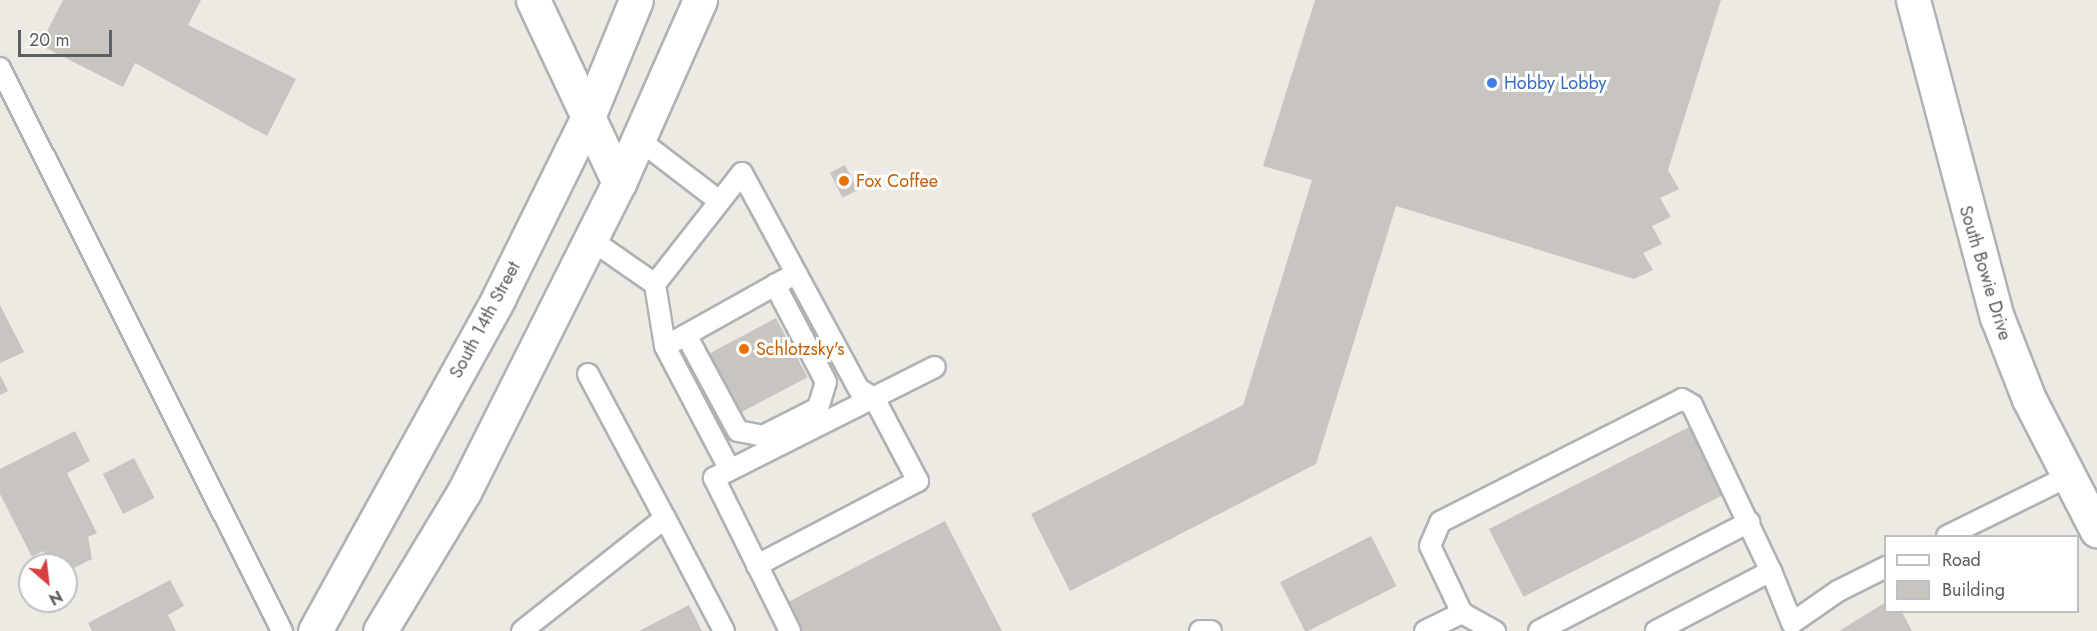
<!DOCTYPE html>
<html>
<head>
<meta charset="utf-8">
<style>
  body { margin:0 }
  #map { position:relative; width:2097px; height:631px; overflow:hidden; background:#edeae4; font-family:Jost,sans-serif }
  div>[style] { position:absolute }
  .building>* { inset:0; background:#c8c5c0; transform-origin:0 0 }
  .roads { filter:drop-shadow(2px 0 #afb2b5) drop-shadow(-2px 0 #afb2b5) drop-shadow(0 2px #afb2b5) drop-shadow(0 -2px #afb2b5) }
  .lane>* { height:20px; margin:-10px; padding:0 10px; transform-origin:10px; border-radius:10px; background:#fff }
  .street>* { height:33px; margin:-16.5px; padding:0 16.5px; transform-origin:16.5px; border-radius:16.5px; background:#fff }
  .secondary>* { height:33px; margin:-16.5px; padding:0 16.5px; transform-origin:16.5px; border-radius:16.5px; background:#fff }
  .dots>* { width:16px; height:16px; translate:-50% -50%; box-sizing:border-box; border:3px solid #fff; border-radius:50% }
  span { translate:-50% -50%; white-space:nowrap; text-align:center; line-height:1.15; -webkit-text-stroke:6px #fff; paint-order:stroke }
  .shop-label { font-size:18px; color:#366cbe }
  .left { translate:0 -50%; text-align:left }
  .food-label { font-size:18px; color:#c56008 }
  .street-label { font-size:18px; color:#5c6063 }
  .legend { position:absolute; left:1884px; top:535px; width:195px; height:78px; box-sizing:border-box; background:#fff; border:2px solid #bebfc1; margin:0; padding:8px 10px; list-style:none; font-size:18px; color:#5c6063 }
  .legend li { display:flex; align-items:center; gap:12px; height:30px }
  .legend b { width:30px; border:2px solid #bebfc1 }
  .north { position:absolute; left:18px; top:553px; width:60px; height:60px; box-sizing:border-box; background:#fff; border:2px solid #bebfc1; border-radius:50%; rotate:152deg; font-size:16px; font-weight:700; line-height:24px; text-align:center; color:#5c6063 }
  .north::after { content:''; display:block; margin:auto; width:21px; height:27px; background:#d83f41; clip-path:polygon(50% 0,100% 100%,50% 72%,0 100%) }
  .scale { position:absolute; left:18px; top:30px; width:94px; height:27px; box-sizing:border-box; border:3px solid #5c6063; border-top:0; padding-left:8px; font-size:18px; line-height:21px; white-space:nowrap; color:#5c6063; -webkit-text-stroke:4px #fff; paint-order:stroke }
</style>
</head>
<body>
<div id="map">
  <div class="building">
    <i style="clip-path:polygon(63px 0,201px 0,188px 25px,296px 79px,267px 136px,135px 63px,123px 87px,40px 45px)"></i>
    <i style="clip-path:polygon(1315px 0,1721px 0,1668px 170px,1679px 189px,1660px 198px,1671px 217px,1652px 226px,1662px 244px,1643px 253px,1653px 270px,1634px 279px,1396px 206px,1316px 464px,1070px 591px,1031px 514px,1243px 405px,1312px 180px,1263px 166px)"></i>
    <i style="left:845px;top:165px;width:28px;height:17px;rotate:63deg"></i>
    <i style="clip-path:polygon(0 305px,24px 352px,0 363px)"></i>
    <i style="left:776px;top:318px;width:67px;height:76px;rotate:62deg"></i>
    <i style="clip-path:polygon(0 375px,8px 391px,0 395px)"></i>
    <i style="left:1693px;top:425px;width:76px;height:229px;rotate:63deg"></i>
    <i style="clip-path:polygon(75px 431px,90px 461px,67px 473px,97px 533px,88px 537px,92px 559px,66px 572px,66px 565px,50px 565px,43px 551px,32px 557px,0 494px,0 469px)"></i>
    <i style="left:134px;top:458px;width:45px;height:35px;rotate:63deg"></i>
    <i style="clip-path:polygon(945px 521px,1002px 631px,800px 631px,786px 603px)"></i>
    <i style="left:1371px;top:536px;width:56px;height:102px;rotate:63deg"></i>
    <i style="clip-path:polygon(170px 580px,184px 606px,168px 615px,176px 631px,92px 631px,88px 623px)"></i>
    <i style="clip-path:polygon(1886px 602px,1886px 612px,1902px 612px,1912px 631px,1839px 631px)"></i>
    <i style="clip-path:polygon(689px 605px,702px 631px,639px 631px)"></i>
  </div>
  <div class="roads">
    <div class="lane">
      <i style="left:0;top:68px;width:630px;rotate:63.39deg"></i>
      <i style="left:638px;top:139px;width:102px;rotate:37.4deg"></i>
      <i style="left:590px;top:239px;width:79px;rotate:34.7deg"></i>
      <i style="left:686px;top:335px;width:109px;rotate:61.6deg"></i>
      <i style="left:738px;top:431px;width:25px;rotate:11deg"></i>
      <i style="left:763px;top:436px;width:62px;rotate:-27deg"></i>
      <i style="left:818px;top:408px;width:27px;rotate:-73deg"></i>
      <i style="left:826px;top:382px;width:110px;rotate:-117.7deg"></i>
      <i style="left:675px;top:341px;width:127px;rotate:-29.2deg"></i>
      <i style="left:588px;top:374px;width:163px;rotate:61.9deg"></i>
      <i style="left:730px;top:470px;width:140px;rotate:-117.7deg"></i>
      <i style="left:665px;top:346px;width:63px;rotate:-99.2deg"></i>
      <i style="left:655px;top:284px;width:141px;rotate:-51.9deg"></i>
      <i style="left:742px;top:173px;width:246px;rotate:61.6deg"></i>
      <i style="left:859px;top:389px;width:17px;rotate:31deg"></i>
      <i style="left:874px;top:398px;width:94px;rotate:62.1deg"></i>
      <i style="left:918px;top:481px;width:182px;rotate:152.4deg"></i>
      <i style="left:1947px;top:536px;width:136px;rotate:-26.2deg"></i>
      <i style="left:1771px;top:571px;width:56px;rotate:68deg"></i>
      <i style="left:1792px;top:623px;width:56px;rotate:-34.8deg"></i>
      <i style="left:1838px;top:591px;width:54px;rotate:-26.6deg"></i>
      <i style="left:1462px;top:613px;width:74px;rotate:-115.5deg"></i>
      <i style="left:1430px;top:546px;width:26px;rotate:-67deg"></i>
      <i style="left:1440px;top:522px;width:271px;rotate:-26.9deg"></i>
      <i style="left:1682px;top:399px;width:12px;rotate:31deg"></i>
      <i style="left:1692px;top:405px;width:184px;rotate:64.6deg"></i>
      <i style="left:1771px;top:571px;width:130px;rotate:152.4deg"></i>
      <i style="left:522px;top:631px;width:182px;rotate:-38.3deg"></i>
      <i style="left:665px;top:518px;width:127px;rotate:62.4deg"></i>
      <i style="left:790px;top:631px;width:171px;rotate:-116.4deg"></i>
      <i style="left:714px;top:478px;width:247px;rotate:-26.7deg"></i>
      <i style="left:1200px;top:631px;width:11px"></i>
      <i style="left:1425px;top:631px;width:41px;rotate:-25.9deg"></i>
      <i style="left:1462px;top:613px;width:38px;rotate:29deg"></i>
      <i style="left:1539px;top:631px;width:237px;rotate:-27.4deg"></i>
    </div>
    <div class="street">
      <i style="left:533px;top:0;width:202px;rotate:64.8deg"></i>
      <i style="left:1913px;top:0;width:328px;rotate:75.2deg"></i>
      <i style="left:1997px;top:317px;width:88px;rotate:68.7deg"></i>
      <i style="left:2029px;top:399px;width:148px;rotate:62.7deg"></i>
    </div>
    <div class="secondary">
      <i style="left:315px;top:631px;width:381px;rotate:-61.1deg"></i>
      <i style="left:499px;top:297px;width:201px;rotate:-63.7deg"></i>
      <i style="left:588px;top:117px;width:126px;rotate:-67.7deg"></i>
      <i style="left:380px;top:631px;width:162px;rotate:-58.9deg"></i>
      <i style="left:464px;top:492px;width:346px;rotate:-63.4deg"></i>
      <i style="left:619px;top:183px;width:200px;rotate:-66.1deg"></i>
    </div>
  </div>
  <div class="dots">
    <i style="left:1492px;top:83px;background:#3f7fe0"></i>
    <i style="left:844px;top:181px;background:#e8710a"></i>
    <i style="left:744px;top:349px;background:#e8710a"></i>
  </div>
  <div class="shop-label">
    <span class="left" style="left:1504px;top:83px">Hobby Lobby</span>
  </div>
  <div class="food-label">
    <span class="left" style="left:856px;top:181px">Fox Coffee</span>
    <span class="left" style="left:756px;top:349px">Schlotzsky's</span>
  </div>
  <div class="street-label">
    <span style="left:1985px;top:273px;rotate:73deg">South Bowie Drive</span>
    <span style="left:485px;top:320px;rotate:-62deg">South 14th Street</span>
  </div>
  <ul class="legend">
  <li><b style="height:8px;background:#fff"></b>Road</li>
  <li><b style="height:16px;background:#c8c5c0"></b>Building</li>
  </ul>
  <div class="north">N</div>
  <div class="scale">20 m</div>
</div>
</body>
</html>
